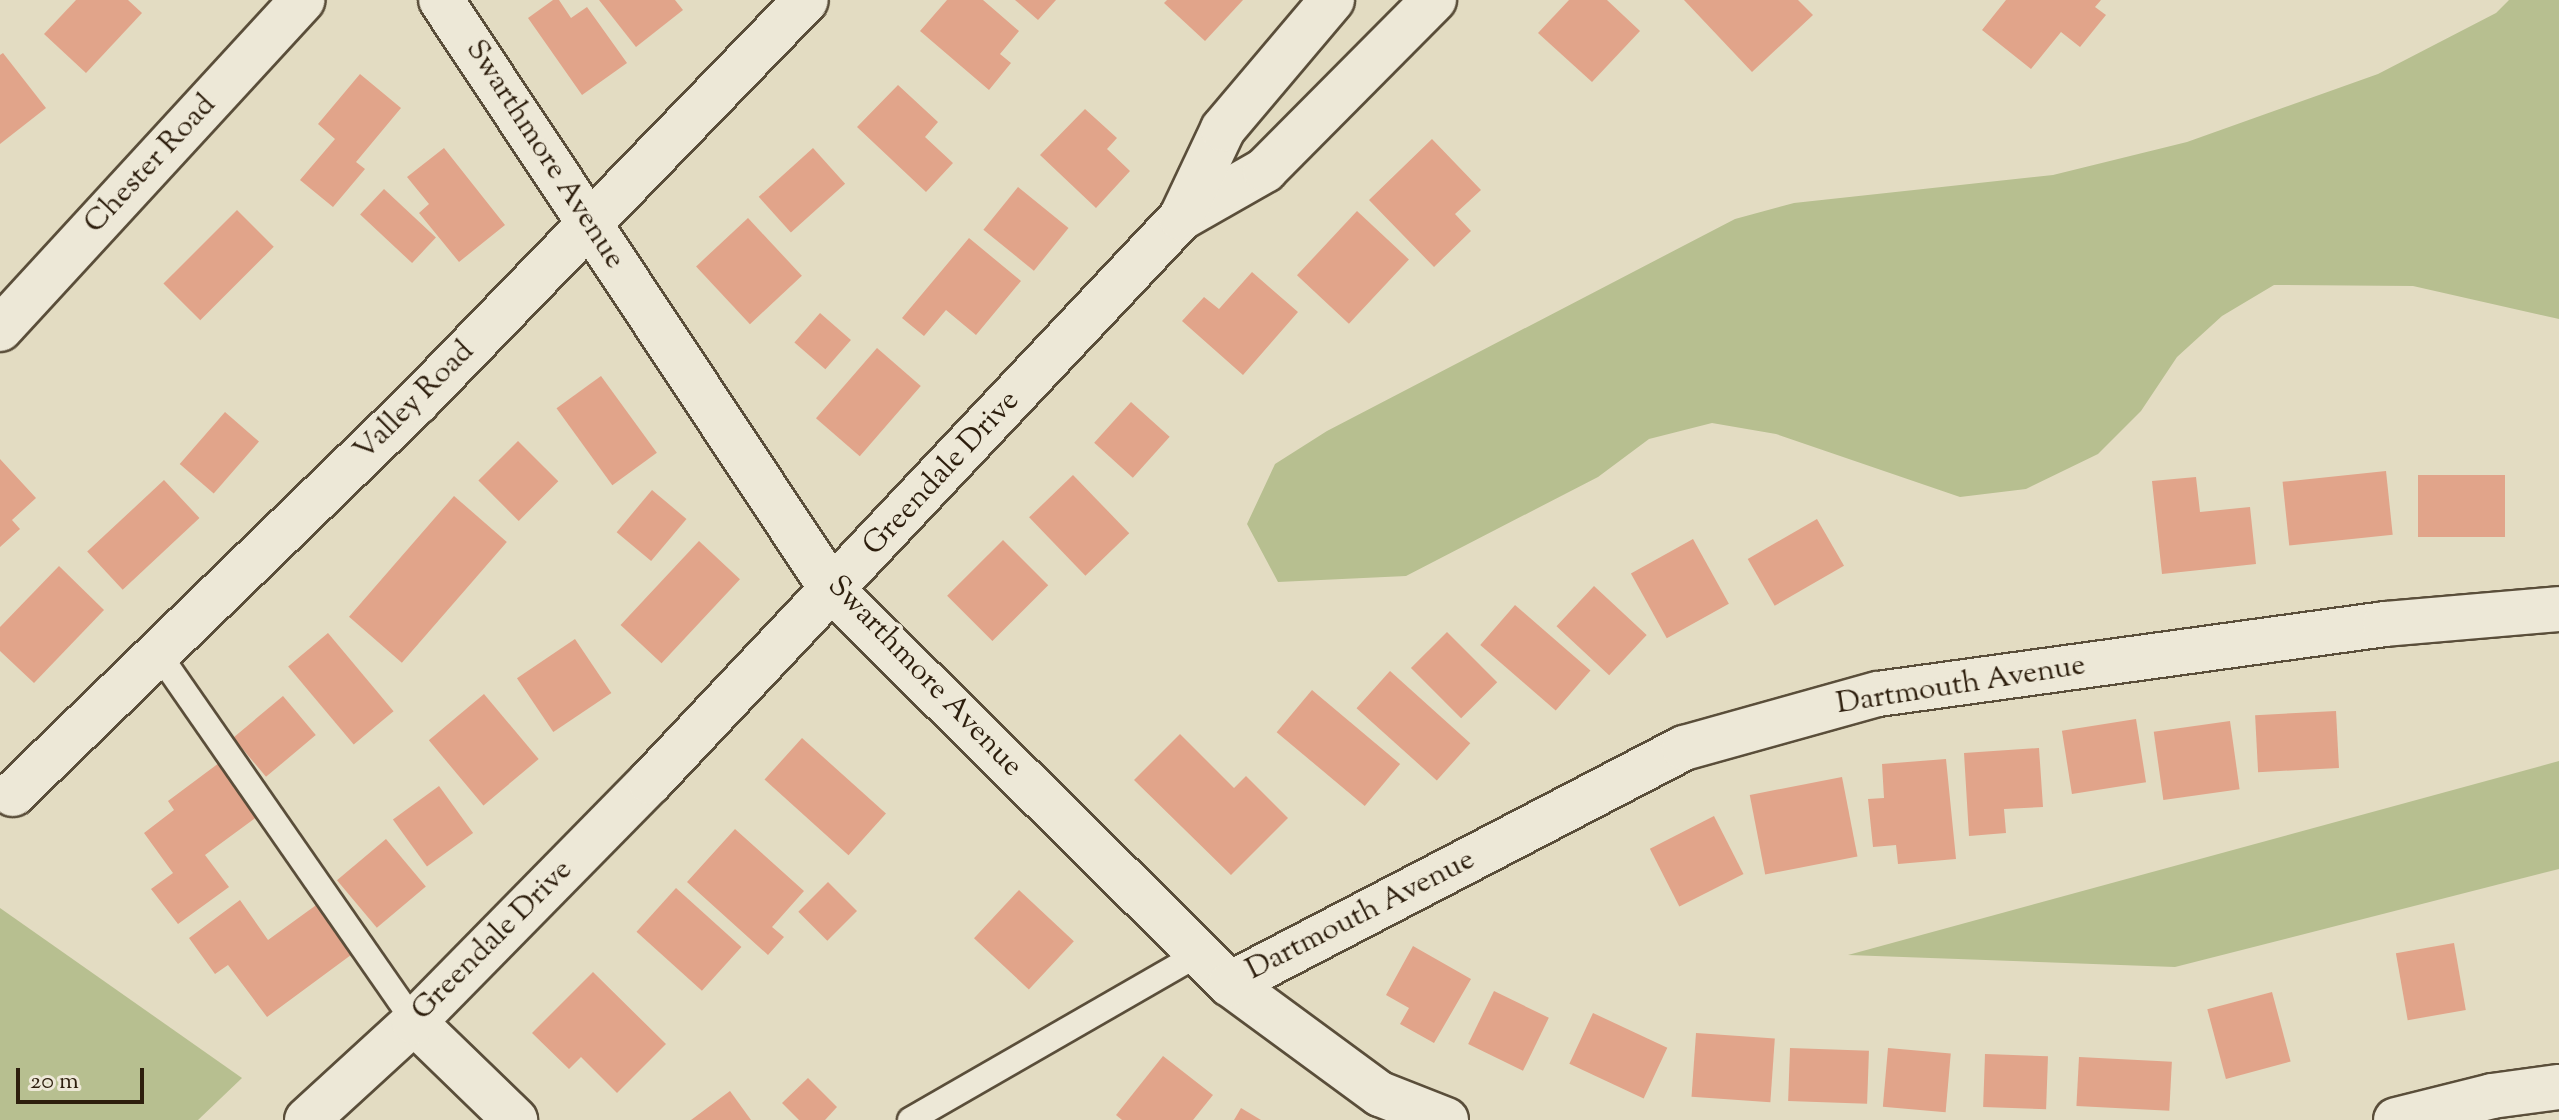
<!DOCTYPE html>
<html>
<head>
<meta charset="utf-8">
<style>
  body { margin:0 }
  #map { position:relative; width:2559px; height:1120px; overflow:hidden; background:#e3dcc2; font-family:"Sorts Mill Goudy",serif }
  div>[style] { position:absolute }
  .green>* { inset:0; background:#b7bf90 }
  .building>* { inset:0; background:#e1a48a; transform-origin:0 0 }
  .roads { filter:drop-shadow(2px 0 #5a4e3a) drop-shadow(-2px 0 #5a4e3a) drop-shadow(0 2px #5a4e3a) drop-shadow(0 -2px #5a4e3a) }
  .service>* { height:24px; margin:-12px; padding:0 12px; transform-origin:12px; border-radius:12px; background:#ede8d7 }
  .minor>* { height:44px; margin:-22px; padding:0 22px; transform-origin:22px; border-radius:22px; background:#ede8d7 }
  span { translate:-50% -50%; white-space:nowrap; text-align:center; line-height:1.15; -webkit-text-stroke:8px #ede8d7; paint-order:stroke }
  .street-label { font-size:30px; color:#2d1e0d }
  .scale { position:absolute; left:16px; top:1068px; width:128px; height:36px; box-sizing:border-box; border:4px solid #2d1e0d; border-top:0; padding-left:10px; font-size:24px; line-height:28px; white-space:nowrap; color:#2d1e0d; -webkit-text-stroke:6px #ede8d7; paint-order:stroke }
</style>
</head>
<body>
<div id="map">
  <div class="green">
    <i style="clip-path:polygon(2509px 0,2559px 0,2559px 319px,2413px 286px,2274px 285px,2222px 316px,2177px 357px,2141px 411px,2098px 454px,2026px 489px,1960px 497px,1776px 434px,1712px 423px,1649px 439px,1598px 477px,1406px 576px,1278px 582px,1247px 524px,1275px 464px,1327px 431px,1735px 219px,1794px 203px,2053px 175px,2187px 142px,2378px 74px,2496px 13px)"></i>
    <i style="clip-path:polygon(2559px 761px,2559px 869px,2175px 967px,1848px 955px)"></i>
    <i style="clip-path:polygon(0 908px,242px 1078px,198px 1120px,0 1120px)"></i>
  </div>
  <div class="building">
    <i style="clip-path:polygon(76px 0,128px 0,142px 13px,86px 73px,44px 34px)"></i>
    <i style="clip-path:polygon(553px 0,559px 0,571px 18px,587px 7px,627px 63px,582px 95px,528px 18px)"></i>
    <i style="clip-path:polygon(599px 0,675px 0,683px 10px,636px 47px)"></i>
    <i style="clip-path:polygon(947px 0,983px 0,1019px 31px,1000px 54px,1011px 63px,989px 90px,920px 31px)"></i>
    <i style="clip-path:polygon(1015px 0,1056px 0,1038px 20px)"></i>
    <i style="clip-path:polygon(1167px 0,1243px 0,1205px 41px,1164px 3px)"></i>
    <i style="clip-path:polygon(1569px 0,1607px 0,1640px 31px,1592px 82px,1538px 33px)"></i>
    <i style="clip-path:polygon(1684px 0,1798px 0,1813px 15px,1752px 72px)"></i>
    <i style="clip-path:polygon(2006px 0,2101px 0,2095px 7px,2106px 15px,2080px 47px,2061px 32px,2031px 69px,1982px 30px)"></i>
    <i style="clip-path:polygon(3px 53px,46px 108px,0 144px,0 55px)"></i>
    <i style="clip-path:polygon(360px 74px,401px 108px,356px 162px,365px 169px,333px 207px,300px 180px,335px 139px,318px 124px)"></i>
    <i style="clip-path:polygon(898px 85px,938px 122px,925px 137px,953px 163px,926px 192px,857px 127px)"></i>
    <i style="clip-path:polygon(1085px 109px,1117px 138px,1107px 149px,1130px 171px,1096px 208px,1040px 155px)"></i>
    <i style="clip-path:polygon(1432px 139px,1481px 190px,1455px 214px,1471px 231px,1434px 267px,1369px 200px)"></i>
    <i style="clip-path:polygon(444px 148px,505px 225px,459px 262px,419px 213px,429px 204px,407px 177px)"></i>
    <i style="left:813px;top:148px;width:48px;height:73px;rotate:48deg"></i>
    <i style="left:1018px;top:187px;width:65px;height:55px;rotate:39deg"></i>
    <i style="left:384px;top:189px;width:71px;height:35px;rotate:43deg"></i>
    <i style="left:237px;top:210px;width:52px;height:104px;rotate:45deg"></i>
    <i style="left:1357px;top:211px;width:71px;height:88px;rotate:43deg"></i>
    <i style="left:748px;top:218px;width:79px;height:71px;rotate:47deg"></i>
    <i style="clip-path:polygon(969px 238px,1021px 281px,976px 335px,946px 310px,924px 336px,902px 318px)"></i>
    <i style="clip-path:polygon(1252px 272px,1298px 312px,1243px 375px,1182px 321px,1204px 297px,1219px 309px)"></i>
    <i style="left:820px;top:313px;width:41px;height:39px;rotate:41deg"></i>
    <i style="left:877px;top:348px;width:58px;height:93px;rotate:41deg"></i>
    <i style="left:601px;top:376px;width:95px;height:55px;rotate:54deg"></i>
    <i style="left:1131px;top:402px;width:52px;height:55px;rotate:42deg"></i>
    <i style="left:225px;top:412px;width:45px;height:69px;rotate:41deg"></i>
    <i style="left:518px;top:441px;width:57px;height:56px;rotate:45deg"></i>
    <i style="clip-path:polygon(0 459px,36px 498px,12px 520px,20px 529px,0 547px)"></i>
    <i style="left:2386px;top:471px;width:64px;height:104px;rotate:84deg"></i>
    <i style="left:1073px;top:475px;width:81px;height:61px;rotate:46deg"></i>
    <i style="left:2418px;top:475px;width:87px;height:62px"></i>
    <i style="clip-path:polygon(2196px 477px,2200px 512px,2250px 507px,2256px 564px,2162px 574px,2152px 481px)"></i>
    <i style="left:164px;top:480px;width:52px;height:105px;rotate:47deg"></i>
    <i style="left:652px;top:490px;width:45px;height:55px;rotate:40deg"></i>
    <i style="left:454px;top:496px;width:70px;height:160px;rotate:41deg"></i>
    <i style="left:1817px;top:519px;width:54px;height:80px;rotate:60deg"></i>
    <i style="left:1693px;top:539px;width:74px;height:71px;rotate:61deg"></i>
    <i style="left:1003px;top:540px;width:64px;height:79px;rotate:45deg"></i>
    <i style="left:699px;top:541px;width:56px;height:115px;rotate:43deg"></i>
    <i style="clip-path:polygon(59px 566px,104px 610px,34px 683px,0 651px,0 627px)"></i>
    <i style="left:1594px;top:586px;width:72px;height:55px;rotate:43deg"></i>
    <i style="left:1515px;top:605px;width:100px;height:53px;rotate:41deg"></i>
    <i style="left:1447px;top:632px;width:71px;height:51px;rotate:45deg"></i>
    <i style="left:328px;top:633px;width:102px;height:52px;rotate:50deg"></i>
    <i style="left:575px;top:639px;width:65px;height:70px;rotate:56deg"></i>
    <i style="left:1390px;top:671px;width:108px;height:50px;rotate:42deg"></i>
    <i style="left:1312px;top:690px;width:115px;height:55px;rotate:40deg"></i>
    <i style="left:484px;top:694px;width:85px;height:72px;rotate:50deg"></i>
    <i style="left:283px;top:696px;width:51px;height:65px;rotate:50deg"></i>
    <i style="left:2336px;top:711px;width:57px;height:81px;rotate:87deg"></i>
    <i style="left:2136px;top:719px;width:64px;height:75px;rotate:81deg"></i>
    <i style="left:2230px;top:721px;width:69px;height:77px;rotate:82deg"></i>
    <i style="clip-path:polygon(1180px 734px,1234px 788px,1246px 776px,1288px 818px,1231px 875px,1134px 780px)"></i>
    <i style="left:802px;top:738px;width:113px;height:56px;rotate:42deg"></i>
    <i style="clip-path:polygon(2039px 748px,2043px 807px,2004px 809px,2006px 833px,1969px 836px,1964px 753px)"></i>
    <i style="clip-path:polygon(1946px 759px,1956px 859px,1898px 864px,1896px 845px,1873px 847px,1868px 799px,1884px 798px,1882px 764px)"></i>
    <i style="clip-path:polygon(223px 760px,262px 813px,205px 855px,229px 887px,178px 924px,151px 889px,173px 873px,144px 833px,174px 810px,168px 801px)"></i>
    <i style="left:1842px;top:777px;width:81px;height:94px;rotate:79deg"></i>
    <i style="left:439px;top:786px;width:58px;height:57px;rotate:54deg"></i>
    <i style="left:1714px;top:816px;width:65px;height:72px;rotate:63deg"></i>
    <i style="clip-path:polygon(735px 829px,804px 891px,772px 927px,784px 937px,768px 955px,687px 882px)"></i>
    <i style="left:386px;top:839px;width:62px;height:64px;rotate:50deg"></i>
    <i style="left:828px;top:882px;width:41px;height:42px;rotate:45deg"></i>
    <i style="left:676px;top:888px;width:88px;height:59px;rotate:42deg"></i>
    <i style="left:1019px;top:890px;width:75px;height:66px;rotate:43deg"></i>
    <i style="clip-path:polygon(240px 900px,268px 940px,319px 903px,355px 952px,267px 1017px,228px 965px,215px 974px,189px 938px)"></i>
    <i style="left:2454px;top:943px;width:68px;height:59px;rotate:80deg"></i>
    <i style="clip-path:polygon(1413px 946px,1471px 979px,1434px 1043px,1400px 1024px,1409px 1008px,1386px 995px)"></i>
    <i style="clip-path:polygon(593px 972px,666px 1044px,617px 1093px,581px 1057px,569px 1069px,532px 1033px)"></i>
    <i style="left:1494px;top:991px;width:61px;height:59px;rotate:26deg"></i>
    <i style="left:2272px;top:992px;width:72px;height:67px;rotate:75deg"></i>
    <i style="left:1593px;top:1013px;width:82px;height:56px;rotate:25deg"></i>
    <i style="left:1696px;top:1033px;width:79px;height:64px;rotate:4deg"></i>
    <i style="left:1790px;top:1048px;width:79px;height:53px;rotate:2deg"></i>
    <i style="left:1888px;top:1048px;width:63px;height:59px;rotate:5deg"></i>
    <i style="left:1985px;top:1054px;width:63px;height:53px;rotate:2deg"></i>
    <i style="clip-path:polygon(1163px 1056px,1213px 1095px,1193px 1120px,1122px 1120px,1116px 1115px)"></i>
    <i style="left:2079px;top:1057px;width:93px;height:49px;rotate:3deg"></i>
    <i style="clip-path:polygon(808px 1078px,837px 1107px,825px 1120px,799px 1120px,782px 1103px)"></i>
    <i style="clip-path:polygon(730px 1091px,751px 1120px,691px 1120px)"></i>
    <i style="clip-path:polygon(1241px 1108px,1261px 1120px,1234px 1120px)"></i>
  </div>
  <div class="roads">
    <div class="service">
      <i style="left:158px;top:653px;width:449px;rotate:55.2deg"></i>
      <i style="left:910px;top:1120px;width:333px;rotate:-29.9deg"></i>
    </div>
    <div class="minor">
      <i style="left:441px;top:0;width:709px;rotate:56.44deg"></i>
      <i style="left:833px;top:591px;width:559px;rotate:44.71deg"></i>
      <i style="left:1230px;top:984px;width:186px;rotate:36.3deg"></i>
      <i style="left:1380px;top:1094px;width:71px;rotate:21.5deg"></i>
      <i style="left:1181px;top:218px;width:97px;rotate:-29.7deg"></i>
      <i style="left:1265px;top:170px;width:240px;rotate:-45.2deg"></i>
      <i style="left:0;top:329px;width:447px;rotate:-47.4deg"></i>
      <i style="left:13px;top:794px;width:563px;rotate:-44.14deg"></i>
      <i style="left:417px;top:402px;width:559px;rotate:-45.94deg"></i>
      <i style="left:1230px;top:984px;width:512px;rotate:-27.47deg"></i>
      <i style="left:1684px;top:748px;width:201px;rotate:-15.6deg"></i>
      <i style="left:1878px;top:694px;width:512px;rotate:-7.86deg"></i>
      <i style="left:2385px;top:624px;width:175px;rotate:-4.9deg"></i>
      <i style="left:414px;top:1022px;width:141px;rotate:44.1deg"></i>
      <i style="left:307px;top:1120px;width:145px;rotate:-42.5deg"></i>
      <i style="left:414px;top:1022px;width:337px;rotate:-45.5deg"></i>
      <i style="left:650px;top:782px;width:775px;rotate:-46.73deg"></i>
      <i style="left:1181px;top:218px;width:98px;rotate:-64.7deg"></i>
      <i style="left:1223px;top:129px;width:169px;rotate:-49.8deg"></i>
      <i style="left:2396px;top:1120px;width:99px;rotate:-14deg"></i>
      <i style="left:2492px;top:1096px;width:68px;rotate:-7.7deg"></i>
    </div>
  </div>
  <div class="street-label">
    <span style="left:544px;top:155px;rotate:57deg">Swarthmore Avenue</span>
    <span style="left:151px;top:165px;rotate:-47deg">Chester Road</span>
    <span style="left:415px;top:402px;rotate:-45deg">Valley Road</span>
    <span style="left:942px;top:474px;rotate:-47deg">Greendale Drive</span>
    <span style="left:924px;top:677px;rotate:46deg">Swarthmore Avenue</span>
    <span style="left:1961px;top:686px;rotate:-9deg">Dartmouth Avenue</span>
    <span style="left:1361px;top:916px;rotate:-27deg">Dartmouth Avenue</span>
    <span style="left:493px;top:941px;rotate:-45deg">Greendale Drive</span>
  </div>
  <div class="scale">20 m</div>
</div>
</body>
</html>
